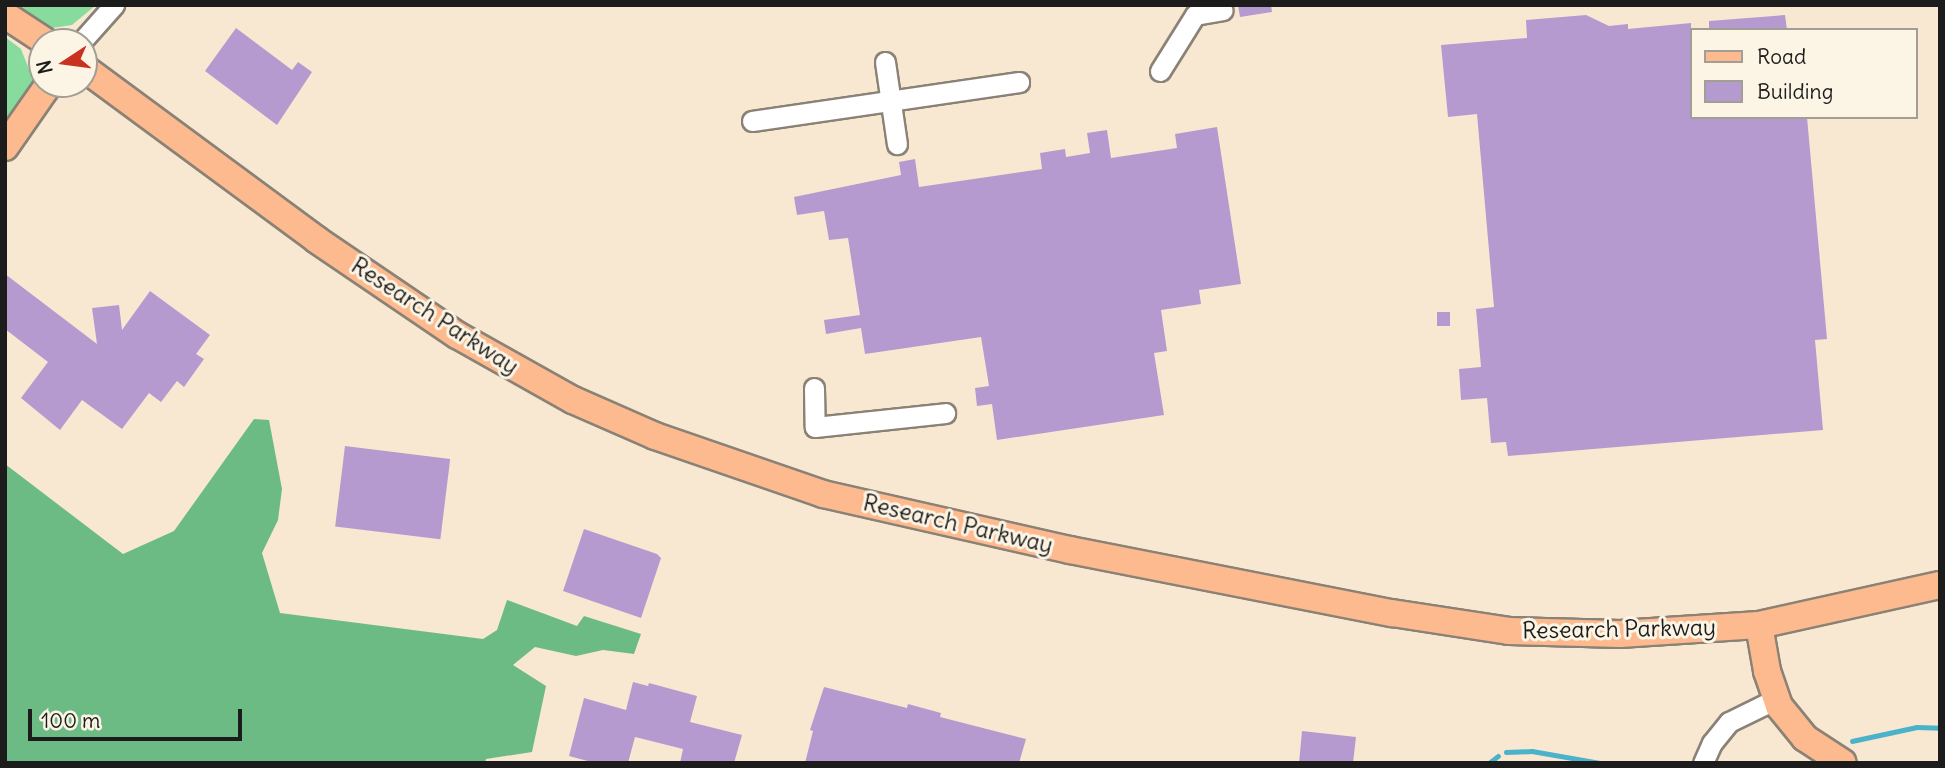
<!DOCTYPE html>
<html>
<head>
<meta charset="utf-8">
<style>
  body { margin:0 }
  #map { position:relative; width:1945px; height:768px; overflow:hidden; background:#f8e8d1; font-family:Delius,sans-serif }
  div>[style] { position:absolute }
  .green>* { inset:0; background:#87db9d }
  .forest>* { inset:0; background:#6dbb84 }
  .stream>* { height:4.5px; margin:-2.25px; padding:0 2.25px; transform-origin:2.25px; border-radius:2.25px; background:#4ab2c9 }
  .building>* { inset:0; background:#b59ad0; transform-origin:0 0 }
  .roads { filter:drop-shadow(2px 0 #8a8276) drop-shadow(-2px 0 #8a8276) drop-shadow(0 2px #8a8276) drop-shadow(0 -2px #8a8276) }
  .minor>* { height:19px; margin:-9.5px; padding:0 9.5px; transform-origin:9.5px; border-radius:9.5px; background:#fff }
  .major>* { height:26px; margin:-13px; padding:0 13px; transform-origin:13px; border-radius:13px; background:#fcba8e }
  span { translate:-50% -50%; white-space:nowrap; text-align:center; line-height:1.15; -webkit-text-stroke:6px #fcf5e5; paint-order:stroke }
  .street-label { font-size:23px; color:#1c1c1c }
  .frame { position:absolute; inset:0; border:7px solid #1c1c1c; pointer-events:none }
  .legend { position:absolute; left:1690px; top:28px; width:228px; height:91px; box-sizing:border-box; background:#fcf5e5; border:2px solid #a29e95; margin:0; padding:9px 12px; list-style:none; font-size:21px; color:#1c1c1c }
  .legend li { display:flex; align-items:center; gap:14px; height:35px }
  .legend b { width:35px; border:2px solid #a29e95 }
  .north { position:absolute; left:28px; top:28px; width:70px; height:70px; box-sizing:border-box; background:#fcf5e5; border:2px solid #a29e95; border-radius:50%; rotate:257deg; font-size:19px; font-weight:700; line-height:28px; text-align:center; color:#1c1c1c }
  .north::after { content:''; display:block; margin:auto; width:24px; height:32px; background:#c8321e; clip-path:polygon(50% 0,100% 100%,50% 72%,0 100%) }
  .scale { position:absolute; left:28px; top:709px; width:214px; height:32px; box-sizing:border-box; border:4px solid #1c1c1c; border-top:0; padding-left:9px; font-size:21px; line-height:24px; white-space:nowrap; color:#1c1c1c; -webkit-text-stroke:5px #fcf5e5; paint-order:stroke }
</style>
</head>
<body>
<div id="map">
  <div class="green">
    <i style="clip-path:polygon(8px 5px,96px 5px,72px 25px,52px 28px,29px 20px)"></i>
    <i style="clip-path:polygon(5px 37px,21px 49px,34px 82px,26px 104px,5px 131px)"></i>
  </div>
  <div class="forest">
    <i style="clip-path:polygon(254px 419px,269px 420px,282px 489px,278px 520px,262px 553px,280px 613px,483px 639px,497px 630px,507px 600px,577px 626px,584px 616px,641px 634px,634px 654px,603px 650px,576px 656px,535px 647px,513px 665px,546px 686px,532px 752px,486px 759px,485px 763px,5px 763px,5px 464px,123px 554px,174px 531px)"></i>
  </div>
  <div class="stream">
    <i style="left:1852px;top:741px;width:66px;rotate:-12.2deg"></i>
    <i style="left:1917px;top:727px;width:23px;rotate:2deg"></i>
    <i style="left:1506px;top:752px;width:26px;rotate:-2deg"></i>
    <i style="left:1532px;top:751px;width:70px;rotate:9.9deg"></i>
    <i style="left:1489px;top:763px;width:11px;rotate:-38deg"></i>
  </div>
  <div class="building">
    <i style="clip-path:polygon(1238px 5px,1271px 5px,1272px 12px,1240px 17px)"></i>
    <i style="clip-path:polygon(1586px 15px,1609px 26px,1628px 24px,1628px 29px,1691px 23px,1691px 117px,1807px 117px,1827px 339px,1815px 340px,1823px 430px,1508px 456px,1506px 442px,1491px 443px,1487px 398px,1461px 400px,1459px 369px,1481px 367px,1476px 309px,1494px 307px,1477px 114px,1448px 117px,1441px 45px,1527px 38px,1526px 20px)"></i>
    <i style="clip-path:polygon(1785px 15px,1787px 30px,1709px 30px,1709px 21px)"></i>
    <i style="clip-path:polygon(236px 28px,292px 70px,298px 62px,312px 72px,277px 125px,205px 71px)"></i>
    <i style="clip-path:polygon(1217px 127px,1241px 284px,1199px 290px,1201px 304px,1161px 310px,1167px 351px,1154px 353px,1164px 415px,997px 440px,992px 404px,977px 406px,975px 388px,989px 386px,981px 337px,865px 354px,861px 328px,826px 334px,824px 320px,860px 315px,848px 238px,829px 240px,824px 211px,797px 215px,794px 197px,901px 175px,899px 162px,915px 159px,919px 187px,1042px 169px,1040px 153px,1065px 149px,1066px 157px,1090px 153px,1087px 133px,1107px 130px,1111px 158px,1177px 148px,1175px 134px)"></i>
    <i style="clip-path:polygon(5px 274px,97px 344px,92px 308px,119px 305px,122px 330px,150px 291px,210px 335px,196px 354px,204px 359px,184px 387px,177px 381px,161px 402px,149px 393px,122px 429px,82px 400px,60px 430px,21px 398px,48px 362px,5px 329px)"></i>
    <i style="left:1437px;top:312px;width:13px;height:14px"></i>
    <i style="left:345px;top:446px;width:106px;height:81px;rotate:7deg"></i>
    <i style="clip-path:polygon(584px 529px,657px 554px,661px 558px,641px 618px,563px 591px)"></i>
    <i style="clip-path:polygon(633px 682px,648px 686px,649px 683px,697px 696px,690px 722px,742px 735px,734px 763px,680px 763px,683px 749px,635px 737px,628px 763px,595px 763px,569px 756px,584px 698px,626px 710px)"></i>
    <i style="clip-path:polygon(824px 687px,907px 708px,908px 704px,941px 713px,940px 717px,1026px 739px,1019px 763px,805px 763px,813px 731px,810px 730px)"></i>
    <i style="clip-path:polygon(1302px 731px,1356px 737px,1353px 763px,1299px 763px)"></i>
  </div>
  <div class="roads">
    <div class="minor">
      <i style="left:81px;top:42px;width:50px;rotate:-48.3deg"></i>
      <i style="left:885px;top:62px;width:83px;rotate:81.7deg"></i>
      <i style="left:1160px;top:71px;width:66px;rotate:-58deg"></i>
      <i style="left:1195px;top:15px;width:28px;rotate:-10deg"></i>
      <i style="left:752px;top:121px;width:270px;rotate:-8.3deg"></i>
      <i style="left:814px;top:388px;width:39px;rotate:89deg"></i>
      <i style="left:815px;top:427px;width:131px;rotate:-6.1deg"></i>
      <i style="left:1703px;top:763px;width:22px;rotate:-66deg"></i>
      <i style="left:1712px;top:743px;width:27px;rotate:-51deg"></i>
      <i style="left:1729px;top:722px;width:52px;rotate:-26.1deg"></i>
    </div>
    <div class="major">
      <i style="left:5px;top:15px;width:49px;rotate:33.4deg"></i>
      <i style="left:84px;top:68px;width:290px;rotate:36.4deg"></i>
      <i style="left:317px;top:240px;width:169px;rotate:34.2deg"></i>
      <i style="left:457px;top:335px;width:133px;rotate:29.3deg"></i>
      <i style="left:573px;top:400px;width:90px;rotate:23.7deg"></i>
      <i style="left:655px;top:436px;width:178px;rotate:19deg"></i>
      <i style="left:823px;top:494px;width:253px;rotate:12.8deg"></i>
      <i style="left:1070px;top:550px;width:328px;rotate:11.1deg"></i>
      <i style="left:1392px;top:613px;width:118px;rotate:8.7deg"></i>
      <i style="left:1509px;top:631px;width:111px;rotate:1.5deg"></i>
      <i style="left:1620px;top:634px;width:139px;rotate:-3.7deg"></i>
      <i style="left:1759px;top:625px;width:185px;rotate:-12.5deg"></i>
      <i style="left:5px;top:147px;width:77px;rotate:-55.1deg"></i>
      <i style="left:1759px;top:625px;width:47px;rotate:80.1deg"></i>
      <i style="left:1767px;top:671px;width:37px;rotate:71deg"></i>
      <i style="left:1779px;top:706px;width:41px;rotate:50.9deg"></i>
      <i style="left:1805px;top:738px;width:45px;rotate:33.3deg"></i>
    </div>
  </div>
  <div class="street-label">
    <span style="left:435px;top:316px;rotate:33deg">Research Parkway</span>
    <span style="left:958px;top:524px;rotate:13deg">Research Parkway</span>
    <span style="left:1619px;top:629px;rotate:-1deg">Research Parkway</span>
  </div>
  <div class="frame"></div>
  <ul class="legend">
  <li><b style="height:9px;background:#fcba8e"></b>Road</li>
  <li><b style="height:19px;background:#b59ad0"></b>Building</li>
  </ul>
  <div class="north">N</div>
  <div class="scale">100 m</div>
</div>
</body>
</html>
